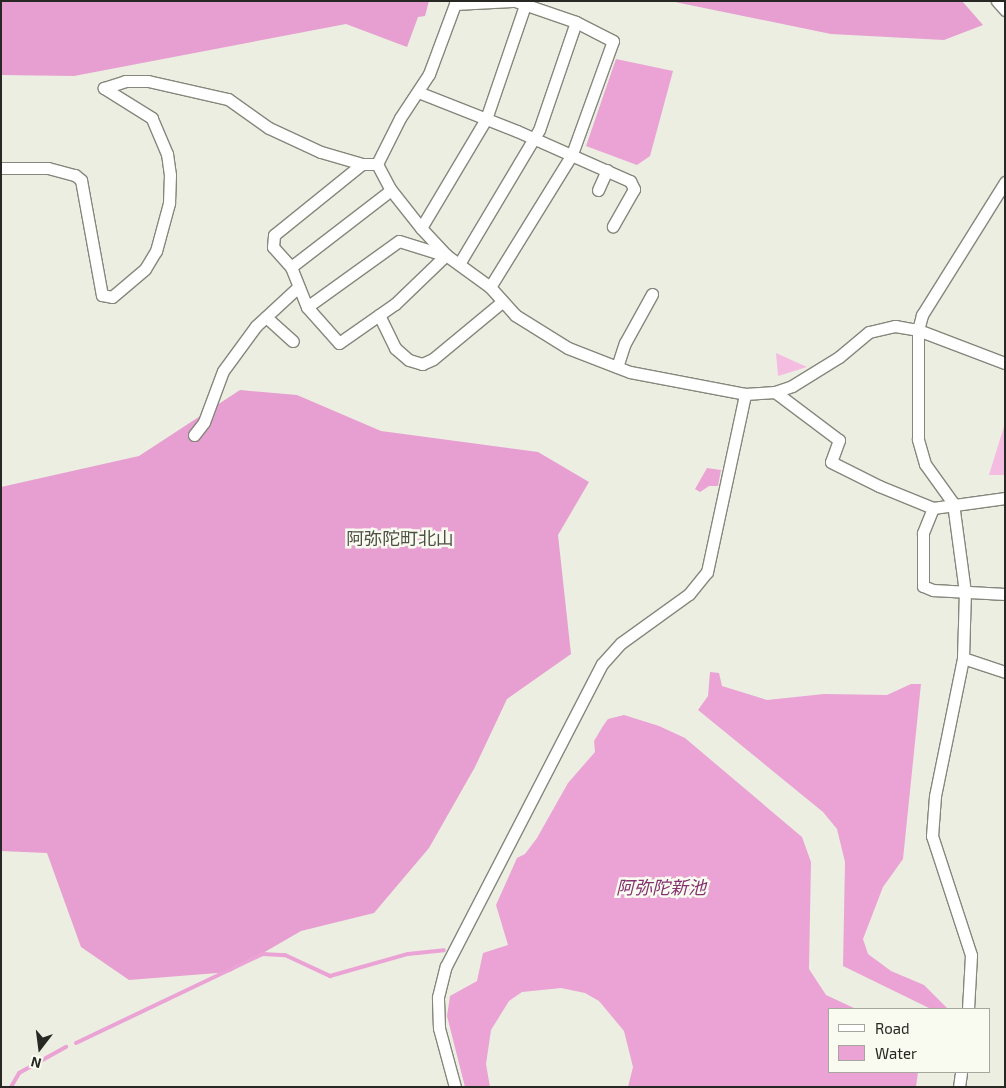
<!DOCTYPE html>
<html>
<head>
<meta charset="utf-8">
<style>
  body { margin:0 }
  #map { position:relative; width:1006px; height:1088px; overflow:hidden; background:#eceee2; font-family:"Exo 2","Noto Sans JP",sans-serif }
  div>[style] { position:absolute }
  .green>* { inset:0; background:#f4bce1 }
  .forest>* { inset:0; background:#e69fd0 }
  .water>* { inset:0; background:#eaa3d4 }
  .stream>* { height:4px; margin:-2px; padding:0 2px; transform-origin:2px; border-radius:2px; background:#eaa3d4 }
  .roads { filter:drop-shadow(1px 0 #85877c) drop-shadow(-1px 0 #85877c) drop-shadow(0 1px #85877c) drop-shadow(0 -1px #85877c) }
  .street>* { height:11px; margin:-5.5px; padding:0 5.5px; transform-origin:5.5px; border-radius:5.5px; background:#fff }
  span { translate:-50% -50%; white-space:nowrap; text-align:center; line-height:1.15; -webkit-text-stroke:5px #fafbf0; paint-order:stroke }
  .neighbourhood-label { font-size:18px; color:#4e4f46 }
  .water-label { font-size:18px; color:#853370; font-style:italic }
  .frame { position:absolute; inset:0; border:2px solid #272723; pointer-events:none }
  .legend { position:absolute; left:828px; top:1008px; width:162px; height:65px; box-sizing:border-box; background:#fafbf0; border:1px solid #a6a69e; margin:0; padding:6px 9px; list-style:none; font-size:15px; color:#272723 }
  .legend li { display:flex; align-items:center; gap:10px; height:25px }
  .legend b { width:25px; border:1px solid #a6a69e }
  .north { position:absolute; left:15px; top:1023px; width:50px; height:50px; -webkit-text-stroke:4px #fafbf0; paint-order:stroke; rotate:195deg; font-size:14px; font-weight:700; line-height:20px; text-align:center; color:#272723 }
  .north::after { content:''; display:block; margin:auto; width:18px; height:22px; background:#272723; clip-path:polygon(50% 0,100% 100%,50% 72%,0 100%) }
</style>
</head>
<body>
<div id="map">
  <div class="green">
    <i style="clip-path:polygon(776px 353px,807px 367px,778px 376px)"></i>
    <i style="clip-path:polygon(1005px 423px,1005px 475px,989px 475px)"></i>
  </div>
  <div class="forest">
    <i style="clip-path:polygon(1px 1px,429px 1px,425px 16px,418px 17px,407px 47px,346px 24px,74px 76px,1px 75px)"></i>
    <i style="clip-path:polygon(670px 1px,962px 1px,983px 25px,944px 40px,831px 34px)"></i>
    <i style="clip-path:polygon(240px 390px,297px 395px,381px 431px,538px 452px,589px 482px,558px 535px,571px 654px,507px 699px,475px 767px,429px 848px,374px 913px,301px 931px,230px 972px,129px 980px,81px 947px,47px 853px,1px 851px,1px 487px,139px 456px)"></i>
  </div>
  <div class="water">
    <i style="clip-path:polygon(616px 59px,673px 71px,650px 156px,637px 165px,586px 146px)"></i>
    <i style="clip-path:polygon(707px 468px,721px 470px,718px 486px,709px 486px,700px 492px,695px 489px)"></i>
    <i style="clip-path:polygon(710px 672px,719px 673px,722px 686px,767px 700px,824px 694px,887px 695px,911px 684px,921px 684px,903px 859px,883px 887px,863px 939px,868px 954px,891px 971px,924px 985px,948px 1009px,931px 1009px,843px 966px,845px 862px,837px 829px,823px 812px,698px 710px,708px 696px)"></i>
    <i style="clip-path:polygon(624px 715px,659px 726px,685px 738px,802px 837px,811px 862px,809px 969px,826px 995px,856px 1009px,830px 1009px,830px 1072px,918px 1072px,916px 1087px,628px 1087px,633px 1067px,624px 1031px,599px 1001px,585px 993px,561px 988px,522px 992px,509px 1001px,491px 1030px,486px 1064px,490px 1087px,465px 1087px,447px 1016px,450px 996px,477px 981px,483px 953px,508px 945px,496px 905px,517px 858px,525px 854px,537px 838px,568px 783px,595px 752px,594px 741px,603px 726px,608px 719px)"></i>
  </div>
  <div class="stream">
    <i style="left:76px;top:1043px;width:207px;rotate:-25.5deg"></i>
    <i style="left:263px;top:954px;width:22px;rotate:3deg"></i>
    <i style="left:285px;top:955px;width:50px;rotate:25deg"></i>
    <i style="left:330px;top:976px;width:81px;rotate:-15.8deg"></i>
    <i style="left:408px;top:954px;width:36px;rotate:-6deg"></i>
    <i style="left:11px;top:1087px;width:16px;rotate:-60deg"></i>
    <i style="left:19px;top:1073px;width:54px;rotate:-29deg"></i>
  </div>
  <div class="roads">
    <div class="street">
      <i style="left:997px;top:1px;width:12px;rotate:48deg"></i>
      <i style="left:418px;top:92px;width:106px;rotate:21.5deg"></i>
      <i style="left:517px;top:131px;width:124px;rotate:23.9deg"></i>
      <i style="left:630px;top:181px;width:9px;rotate:63deg"></i>
      <i style="left:634px;top:189px;width:43px;rotate:119.6deg"></i>
      <i style="left:377px;top:164px;width:51px;rotate:-63.4deg"></i>
      <i style="left:400px;top:118px;width:53px;rotate:-56.6deg"></i>
      <i style="left:429px;top:74px;width:75px;rotate:-69.6deg"></i>
      <i style="left:455px;top:4px;width:57px;rotate:-3deg"></i>
      <i style="left:1px;top:168px;width:47px"></i>
      <i style="left:48px;top:168px;width:28px;rotate:15deg"></i>
      <i style="left:75px;top:175px;width:8px;rotate:40deg"></i>
      <i style="left:81px;top:180px;width:117px;rotate:79.7deg"></i>
      <i style="left:102px;top:295px;width:10px;rotate:11deg"></i>
      <i style="left:112px;top:297px;width:43px;rotate:-40.3deg"></i>
      <i style="left:145px;top:269px;width:21px;rotate:-59deg"></i>
      <i style="left:156px;top:251px;width:50px;rotate:-74.8deg"></i>
      <i style="left:169px;top:203px;width:28px;rotate:-88deg"></i>
      <i style="left:170px;top:175px;width:21px;rotate:-98deg"></i>
      <i style="left:167px;top:154px;width:39px;rotate:-113deg"></i>
      <i style="left:152px;top:118px;width:57px;rotate:-148deg"></i>
      <i style="left:104px;top:88px;width:22px;rotate:-18deg"></i>
      <i style="left:125px;top:81px;width:23px"></i>
      <i style="left:148px;top:81px;width:82px;rotate:12.7deg"></i>
      <i style="left:228px;top:99px;width:50px;rotate:35.3deg"></i>
      <i style="left:269px;top:128px;width:57px;rotate:24.8deg"></i>
      <i style="left:321px;top:152px;width:43px;rotate:16.3deg"></i>
      <i style="left:362px;top:164px;width:15px"></i>
      <i style="left:377px;top:164px;width:30px;rotate:62deg"></i>
      <i style="left:391px;top:190px;width:48px;rotate:51.7deg"></i>
      <i style="left:421px;top:228px;width:37px;rotate:47deg"></i>
      <i style="left:446px;top:255px;width:54px;rotate:36deg"></i>
      <i style="left:490px;top:287px;width:38px;rotate:48deg"></i>
      <i style="left:515px;top:315px;width:62px;rotate:31.9deg"></i>
      <i style="left:568px;top:348px;width:66px;rotate:21.2deg"></i>
      <i style="left:630px;top:372px;width:117px;rotate:10.8deg"></i>
      <i style="left:745px;top:394px;width:30px;rotate:-4deg"></i>
      <i style="left:775px;top:392px;width:18px;rotate:-19deg"></i>
      <i style="left:792px;top:386px;width:55px;rotate:-31.7deg"></i>
      <i style="left:839px;top:357px;width:39px;rotate:-40deg"></i>
      <i style="left:869px;top:332px;width:27px;rotate:-13deg"></i>
      <i style="left:895px;top:326px;width:23px;rotate:10deg"></i>
      <i style="left:918px;top:330px;width:93px;rotate:20.8deg"></i>
      <i style="left:391px;top:190px;width:126px;rotate:142.4deg"></i>
      <i style="left:291px;top:267px;width:43px;rotate:68.2deg"></i>
      <i style="left:307px;top:307px;width:48px;rotate:48.4deg"></i>
      <i style="left:339px;top:343px;width:68px;rotate:-34.9deg"></i>
      <i style="left:395px;top:304px;width:71px;rotate:-43.9deg"></i>
      <i style="left:598px;top:190px;width:22px;rotate:-66deg"></i>
      <i style="left:421px;top:228px;width:127px;rotate:-59.2deg"></i>
      <i style="left:486px;top:119px;width:120px;rotate:-71.1deg"></i>
      <i style="left:459px;top:264px;width:156px;rotate:-59.2deg"></i>
      <i style="left:539px;top:130px;width:114px;rotate:-71.1deg"></i>
      <i style="left:291px;top:267px;width:27px;rotate:-132deg"></i>
      <i style="left:273px;top:247px;width:12px;rotate:-85deg"></i>
      <i style="left:274px;top:235px;width:113px;rotate:-38.9deg"></i>
      <i style="left:490px;top:287px;width:156px;rotate:-58.3deg"></i>
      <i style="left:572px;top:154px;width:120px;rotate:-70.1deg"></i>
      <i style="left:613px;top:41px;width:42px;rotate:-152.8deg"></i>
      <i style="left:576px;top:22px;width:65px;rotate:-161deg"></i>
      <i style="left:307px;top:307px;width:113px;rotate:-35.7deg"></i>
      <i style="left:399px;top:241px;width:47px;rotate:17.3deg"></i>
      <i style="left:379px;top:315px;width:37px;rotate:64deg"></i>
      <i style="left:395px;top:348px;width:18px;rotate:41deg"></i>
      <i style="left:409px;top:360px;width:14px;rotate:17deg"></i>
      <i style="left:422px;top:364px;width:12px;rotate:-24deg"></i>
      <i style="left:433px;top:359px;width:89px;rotate:-39.6deg"></i>
      <i style="left:266px;top:317px;width:36px;rotate:42deg"></i>
      <i style="left:617px;top:367px;width:25px;rotate:-72deg"></i>
      <i style="left:625px;top:343px;width:56px;rotate:-61.1deg"></i>
      <i style="left:775px;top:392px;width:80px;rotate:36.9deg"></i>
      <i style="left:839px;top:440px;width:23px;rotate:110deg"></i>
      <i style="left:831px;top:462px;width:54px;rotate:26.6deg"></i>
      <i style="left:879px;top:486px;width:58px;rotate:22.2deg"></i>
      <i style="left:933px;top:508px;width:73px;rotate:-7.9deg"></i>
      <i style="left:194px;top:435px;width:16px;rotate:-52deg"></i>
      <i style="left:204px;top:422px;width:54px;rotate:-69.6deg"></i>
      <i style="left:223px;top:371px;width:56px;rotate:-53.7deg"></i>
      <i style="left:256px;top:326px;width:56px;rotate:-42.8deg"></i>
      <i style="left:933px;top:508px;width:27px;rotate:112deg"></i>
      <i style="left:923px;top:533px;width:53px;rotate:90deg"></i>
      <i style="left:923px;top:586px;width:11px;rotate:22deg"></i>
      <i style="left:933px;top:590px;width:72px;rotate:3.2deg"></i>
      <i style="left:963px;top:658px;width:44px;rotate:18.4deg"></i>
      <i style="left:968px;top:1009px;width:54px;rotate:-86.8deg"></i>
      <i style="left:971px;top:955px;width:125px;rotate:-108.1deg"></i>
      <i style="left:932px;top:836px;width:40px;rotate:-85.7deg"></i>
      <i style="left:935px;top:796px;width:141px;rotate:-78.5deg"></i>
      <i style="left:963px;top:658px;width:66px;rotate:-88.3deg"></i>
      <i style="left:965px;top:592px;width:90px;rotate:-97.7deg"></i>
      <i style="left:953px;top:503px;width:48px;rotate:-125.7deg"></i>
      <i style="left:925px;top:464px;width:26px;rotate:-106deg"></i>
      <i style="left:918px;top:439px;width:109px;rotate:-90deg"></i>
      <i style="left:918px;top:330px;width:16px;rotate:-75deg"></i>
      <i style="left:922px;top:315px;width:157px;rotate:-58deg"></i>
      <i style="left:455px;top:1087px;width:61px;rotate:-105.2deg"></i>
      <i style="left:439px;top:1028px;width:31px;rotate:-92deg"></i>
      <i style="left:438px;top:997px;width:32px;rotate:-76deg"></i>
      <i style="left:446px;top:966px;width:340px;rotate:-62.7deg"></i>
      <i style="left:602px;top:664px;width:28px;rotate:-48deg"></i>
      <i style="left:621px;top:643px;width:84px;rotate:-35.8deg"></i>
      <i style="left:689px;top:594px;width:28px;rotate:-51deg"></i>
      <i style="left:707px;top:572px;width:182px;rotate:-77.9deg"></i>
      <i style="left:959px;top:1087px;width:15px;rotate:-82deg"></i>
    </div>
  </div>
  <div class="neighbourhood-label">
    <span style="left:400px;top:538px">阿弥陀町北山</span>
  </div>
  <div class="water-label">
    <span style="left:661px;top:887px">阿弥陀新池</span>
  </div>
  <div class="frame"></div>
  <ul class="legend">
  <li><b style="height:6px;background:#fff"></b>Road</li>
  <li><b style="height:14px;background:#eaa3d4"></b>Water</li>
  </ul>
  <div class="north">N</div>
</div>
</body>
</html>
